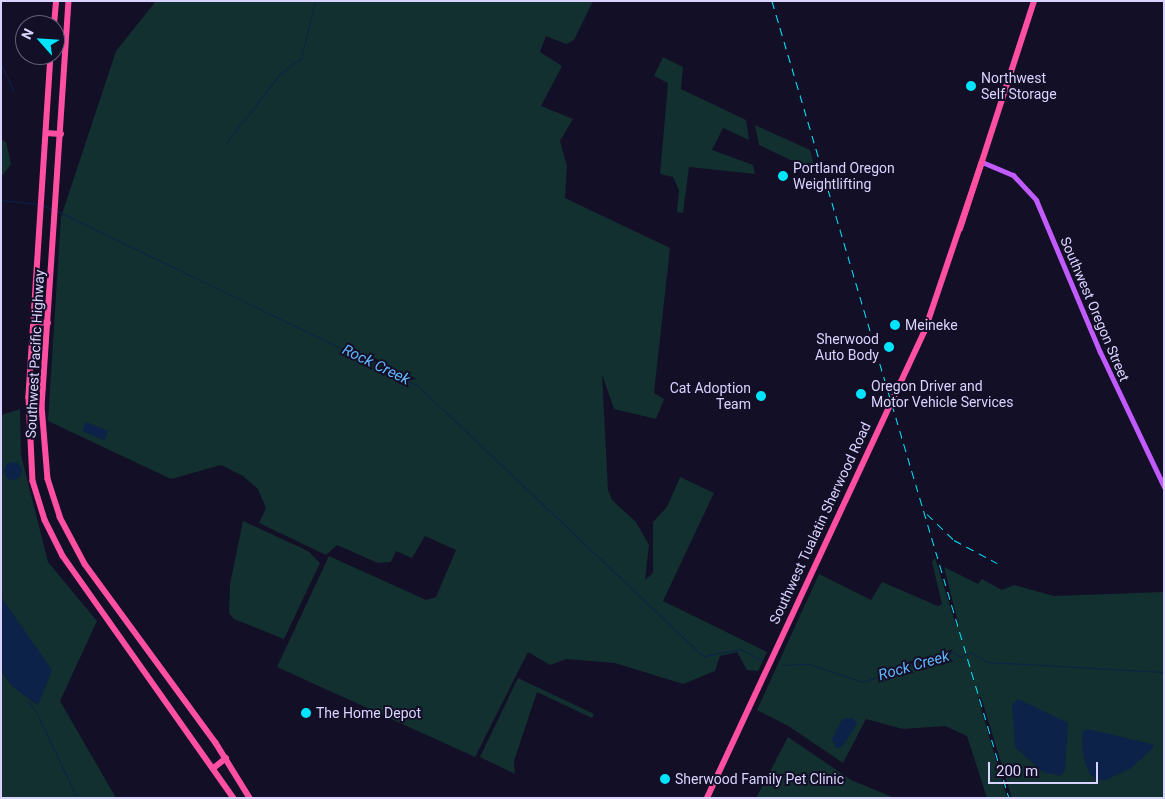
<!DOCTYPE html>
<html>
<head>
<meta charset="utf-8">
<style>
  body { margin:0 }
  #map { position:relative; width:1165px; height:799px; overflow:hidden; background:#130f26; font-family:Roboto,sans-serif }
  div>[style] { position:absolute }
  .green>* { inset:0; background:#12302f }
  .water>* { inset:0; background:#0c2248; transform-origin:0 0 }
  .round { border-radius:50% }
  .stream>* { height:1px; margin:-0.5px; padding:0 0.5px; transform-origin:0.5px; border-radius:0.5px; background:#0c2248 }
  .major>* { height:5px; margin:-2.5px; padding:0 2.5px; transform-origin:2.5px; border-radius:2.5px; background:#c25bff }
  .highway>* { height:5.5px; margin:-2.75px; padding:0 2.75px; transform-origin:2.75px; border-radius:2.75px; background:#ff4fa3 }
  .rail>* { height:1px; margin-top:-0.5px; transform-origin:0; background:repeating-linear-gradient(90deg,#00e5ff 0 8px,transparent 0 14px) }
  .dots>* { width:14px; height:14px; translate:-50% -50%; box-sizing:border-box; border:2px solid #130f26; border-radius:50% }
  span { translate:-50% -50%; white-space:nowrap; text-align:center; line-height:1.15; -webkit-text-stroke:4px #130f26; paint-order:stroke }
  .poi-label { font-size:14px; color:#d9d4ff }
  .left { translate:0 -50%; text-align:left }
  .right { translate:-100% -50%; text-align:right }
  .street-label { font-size:14px; color:#d9d4ff }
  .water-label { font-size:15px; color:#62b6ff; font-style:italic }
  .frame { position:absolute; inset:0; border:2px solid #d9d4ff; pointer-events:none }
  .north { position:absolute; left:15px; top:15px; width:50px; height:50px; box-sizing:border-box; background:#130f26; border:1px solid #625e7d; border-radius:50%; rotate:296deg; font-size:14px; font-weight:700; line-height:20px; text-align:center; color:#d9d4ff }
  .north::after { content:''; display:block; margin:auto; width:18px; height:22px; background:#00e5ff; clip-path:polygon(50% 0,100% 100%,50% 72%,0 100%) }
  .scale { position:absolute; left:988px; top:762px; width:110px; height:22px; box-sizing:border-box; border:2px solid #d9d4ff; border-top:0; padding-left:6px; font-size:15px; line-height:18px; white-space:nowrap; color:#d9d4ff; -webkit-text-stroke:4px #130f26; paint-order:stroke }
</style>
</head>
<body>
<div id="map">
  <div class="green">
    <i style="clip-path:polygon(156px 1px,593px 1px,574px 40px,566px 44px,546px 36px,540px 52px,562px 66px,541px 106px,573px 119px,560px 141px,567px 166px,565px 198px,670px 248px,654px 393px,664px 399px,656px 419px,614px 409px,602px 374px,608px 490px,612px 500px,636px 522px,649px 545px,645px 580px,653px 573px,653px 522px,667px 507px,680px 477px,714px 493px,663px 601px,767px 652px,758px 671px,747px 670px,737px 652px,720px 656px,715px 671px,683px 684px,615px 663px,566px 659px,550px 665px,528px 652px,475px 757px,277px 667px,329px 556px,426px 600px,436px 597px,456px 550px,425px 536px,412px 558px,396px 551px,391px 562px,378px 563px,337px 545px,326px 555px,259px 523px,266px 508px,258px 489px,243px 476px,221px 465px,171px 479px,48px 421px,61px 217px,116px 51px)"></i>
    <i style="clip-path:polygon(663px 57px,683px 67px,681px 89px,746px 120px,749px 140px,723px 128px,712px 150px,753px 165px,755px 174px,689px 167px,683px 213px,677px 212px,679px 190px,673px 177px,660px 174px,668px 83px,654px 76px)"></i>
    <i style="clip-path:polygon(755px 125px,810px 150px,816px 172px,759px 145px)"></i>
    <i style="clip-path:polygon(1px 139px,6px 142px,11px 164px,1px 177px)"></i>
    <i style="clip-path:polygon(20px 409px,21px 455px,48px 562px,97px 621px,60px 701px,116px 798px,1px 798px,1px 670px,12px 686px,38px 705px,28px 638px,1px 597px,1px 415px)"></i>
    <i style="clip-path:polygon(243px 521px,308px 551px,320px 563px,284px 639px,234px 619px,229px 613px,230px 584px)"></i>
    <i style="clip-path:polygon(935px 558px,956px 625px,958px 622px,944px 567px,978px 584px,982px 579px,1002px 590px,1014px 585px,1054px 596px,1164px 592px,1164px 798px,1012px 798px,981px 697px,978px 698px,1007px 798px,987px 798px,967px 736px,945px 726px,903px 729px,866px 719px,843px 763px,790px 727px,757px 710px,819px 574px,871px 600px,882px 582px,938px 606px,942px 604px,932px 562px)"></i>
    <i style="clip-path:polygon(518px 678px,594px 714px,592px 718px,537px 692px,514px 761px,515px 774px,480px 757px)"></i>
    <i style="clip-path:polygon(788px 737px,851px 780px,895px 798px,756px 798px)"></i>
  </div>
  <div class="water">
    <i style="left:86px;top:422px;width:24px;height:10px;rotate:22deg"></i>
    <i class="round" style="left:4px;top:462px;width:18px;height:18px"></i>
    <i style="clip-path:polygon(1px 597px,52px 670px,38px 705px,12px 686px,1px 670px)"></i>
    <i style="clip-path:polygon(1018px 699px,1068px 723px,1065px 770px,1060px 776px,1043px 772px,1015px 747px,1012px 704px)"></i>
    <i style="clip-path:polygon(853px 718px,857px 723px,853px 730px,842px 747px,836px 748px,832px 739px,842px 719px)"></i>
    <i style="clip-path:polygon(1088px 729px,1152px 744px,1154px 747px,1131px 768px,1106px 780px,1097px 780px,1089px 773px,1083px 756px,1082px 732px)"></i>
  </div>
  <div class="stream">
    <i style="left:1px;top:64px;width:29px;rotate:65deg"></i>
    <i style="left:226px;top:143px;width:88px;rotate:-52deg"></i>
    <i style="left:280px;top:74px;width:26px;rotate:-37deg"></i>
    <i style="left:301px;top:58px;width:59px;rotate:-76.2deg"></i>
    <i style="left:1px;top:200px;width:39px;rotate:6deg"></i>
    <i style="left:43px;top:205px;width:11px;rotate:27deg"></i>
    <i style="left:57px;top:211px;width:400px;rotate:25.8deg"></i>
    <i style="left:417px;top:385px;width:386px;rotate:43.5deg"></i>
    <i style="left:697px;top:651px;width:9px;rotate:36deg"></i>
    <i style="left:704px;top:656px;width:37px;rotate:-11deg"></i>
    <i style="left:740px;top:649px;width:25px;rotate:27deg"></i>
    <i style="left:782px;top:665px;width:27px;rotate:-2deg"></i>
    <i style="left:809px;top:664px;width:56px;rotate:18.8deg"></i>
    <i style="left:862px;top:682px;width:97px;rotate:-18.1deg"></i>
    <i style="left:954px;top:652px;width:8px;rotate:40deg"></i>
    <i style="left:960px;top:657px;width:12px;rotate:-24deg"></i>
    <i style="left:971px;top:652px;width:19px;rotate:32deg"></i>
    <i style="left:987px;top:662px;width:177px;rotate:3.2deg"></i>
    <i style="left:28px;top:700px;width:17px;rotate:57deg"></i>
    <i style="left:39px;top:718px;width:89px;rotate:64.6deg"></i>
  </div>
  <div class="major">
    <i style="left:982px;top:162px;width:34px;rotate:23deg"></i>
    <i style="left:1013px;top:175px;width:34px;rotate:47deg"></i>
    <i style="left:1036px;top:200px;width:165px;rotate:67.2deg"></i>
    <i style="left:1100px;top:352px;width:149px;rotate:64.6deg"></i>
  </div>
  <div class="highway">
    <i style="left:69px;top:1px;width:406px;rotate:93.8deg"></i>
    <i style="left:42px;top:406px;width:73px;rotate:85.3deg"></i>
    <i style="left:48px;top:479px;width:40px;rotate:72deg"></i>
    <i style="left:60px;top:517px;width:53px;rotate:62deg"></i>
    <i style="left:85px;top:564px;width:222px;rotate:53.8deg"></i>
    <i style="left:216px;top:743px;width:65px;rotate:58.3deg"></i>
    <i style="left:54px;top:25px;width:24px;rotate:-85deg"></i>
    <i style="left:51px;top:55px;width:343px;rotate:93.7deg"></i>
    <i style="left:29px;top:397px;width:84px;rotate:87.3deg"></i>
    <i style="left:33px;top:481px;width:41px;rotate:72.9deg"></i>
    <i style="left:45px;top:520px;width:40px;rotate:63.4deg"></i>
    <i style="left:63px;top:556px;width:296px;rotate:54.8deg"></i>
    <i style="left:46px;top:133px;width:15px;rotate:4deg"></i>
    <i style="left:960px;top:229px;width:240px;rotate:-72deg"></i>
    <i style="left:34px;top:322px;width:14px;rotate:4deg"></i>
    <i style="left:215px;top:767px;width:14px;rotate:-39deg"></i>
    <i style="left:707px;top:798px;width:516px;rotate:-65.02deg"></i>
    <i style="left:925px;top:330px;width:177px;rotate:-71.3deg"></i>
  </div>
  <div class="rail">
    <i style="left:772px;top:1px;width:831px;rotate:73.44deg"></i>
    <i style="left:927px;top:514px;width:37px;rotate:44deg"></i>
    <i style="left:954px;top:540px;width:49px;rotate:28.1deg"></i>
  </div>
  <div class="dots">
    <i style="left:971px;top:86px;background:#00e5ff"></i>
    <i style="left:783px;top:176px;background:#00e5ff"></i>
    <i style="left:895px;top:325px;background:#00e5ff"></i>
    <i style="left:889px;top:347px;background:#00e5ff"></i>
    <i style="left:861px;top:394px;background:#00e5ff"></i>
    <i style="left:761px;top:396px;background:#00e5ff"></i>
    <i style="left:306px;top:713px;background:#00e5ff"></i>
    <i style="left:665px;top:779px;background:#00e5ff"></i>
  </div>
  <div class="poi-label">
    <span class="left" style="left:981px;top:86px">Northwest<br>Self Storage</span>
    <span class="left" style="left:793px;top:176px">Portland Oregon<br>Weightlifting</span>
    <span class="left" style="left:905px;top:325px">Meineke</span>
    <span class="right" style="left:879px;top:347px">Sherwood<br>Auto Body</span>
    <span class="left" style="left:871px;top:394px">Oregon Driver and<br>Motor Vehicle Services</span>
    <span class="right" style="left:751px;top:396px">Cat Adoption<br>Team</span>
    <span class="left" style="left:316px;top:713px">The Home Depot</span>
    <span class="left" style="left:675px;top:779px">Sherwood Family Pet Clinic</span>
  </div>
  <div class="street-label">
    <span style="left:1095px;top:309px;rotate:67deg">Southwest Oregon Street</span>
    <span style="left:35px;top:354px;rotate:-87deg">Southwest Pacific Highway</span>
    <span style="left:820px;top:523px;rotate:-65deg">Southwest Tualatin Sherwood Road</span>
  </div>
  <div class="water-label">
    <span style="left:376px;top:365px;rotate:26deg">Rock Creek</span>
    <span style="left:914px;top:666px;rotate:-16deg">Rock Creek</span>
  </div>
  <div class="frame"></div>
  <div class="north">N</div>
  <div class="scale">200 m</div>
</div>
</body>
</html>
